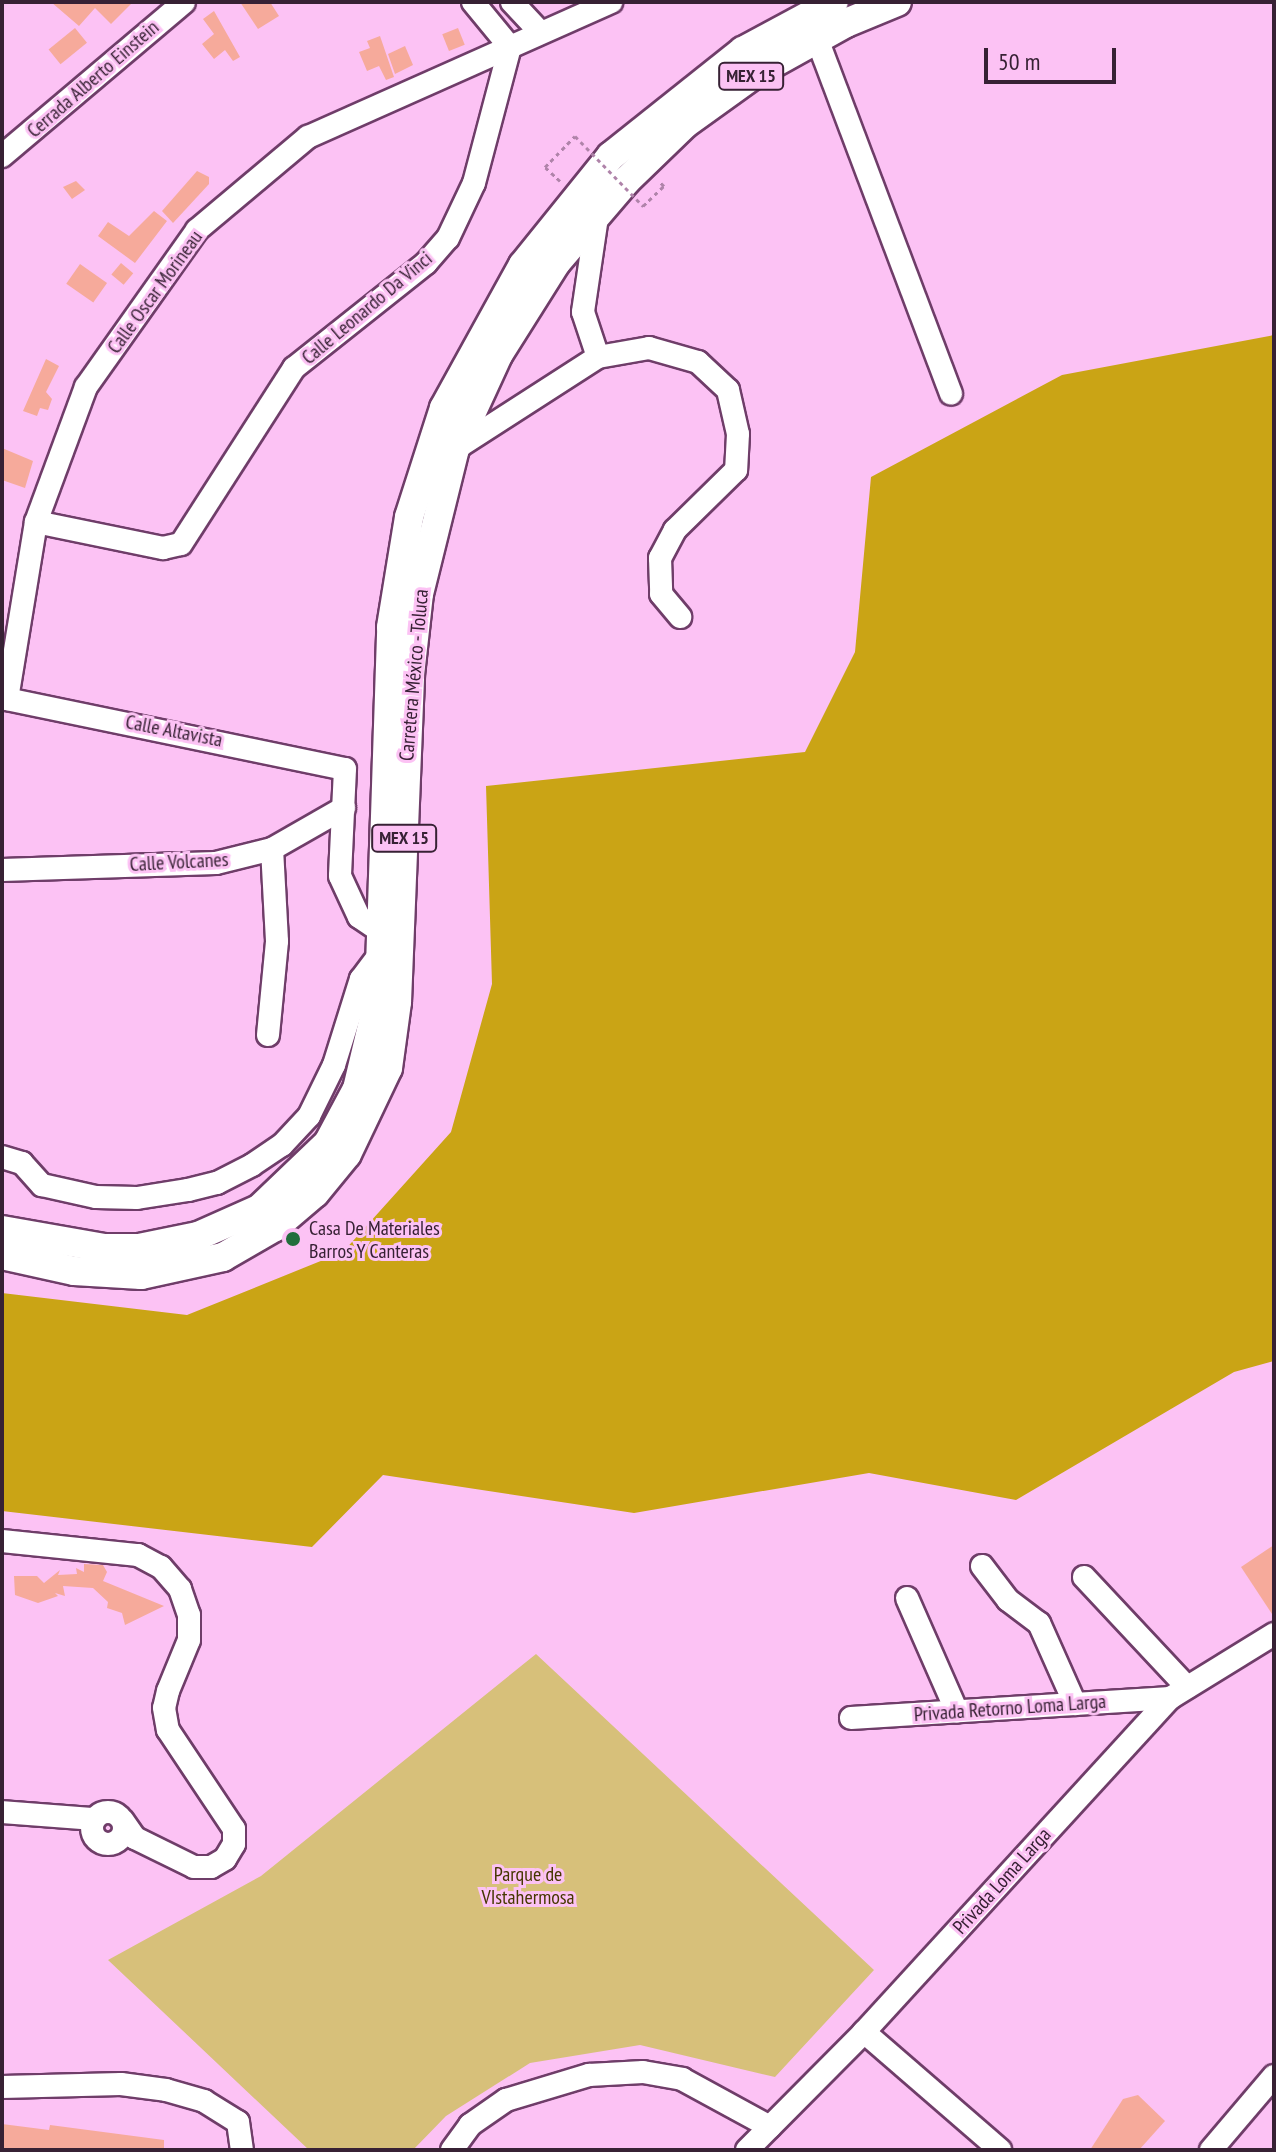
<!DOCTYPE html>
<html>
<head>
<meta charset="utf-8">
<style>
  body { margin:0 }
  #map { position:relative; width:1276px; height:2152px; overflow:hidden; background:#fcc2f4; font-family:"PT Sans Narrow",sans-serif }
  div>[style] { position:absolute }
  .green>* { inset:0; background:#d7c07a }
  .forest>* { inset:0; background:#caa415 }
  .building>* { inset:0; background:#f6aa9b; transform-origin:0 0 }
  .path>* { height:3px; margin-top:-1.5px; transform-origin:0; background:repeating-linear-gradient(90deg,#af83a9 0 4px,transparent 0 8px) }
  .roads { filter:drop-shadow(2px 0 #6f3d69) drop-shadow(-2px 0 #6f3d69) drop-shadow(0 2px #6f3d69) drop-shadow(0 -2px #6f3d69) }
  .minor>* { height:22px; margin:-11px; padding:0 11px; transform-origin:11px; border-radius:11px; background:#fff }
  .minor>.ring { margin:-11px; padding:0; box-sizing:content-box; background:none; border:22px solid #fff; border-radius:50% }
  .major>* { height:28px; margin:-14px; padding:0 14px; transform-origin:14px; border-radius:14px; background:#fff }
  .path-bridge>* { height:3px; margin-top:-1.5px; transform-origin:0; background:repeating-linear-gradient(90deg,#af83a9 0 4px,transparent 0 8px) }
  .dots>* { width:22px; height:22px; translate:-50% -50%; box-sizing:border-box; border:4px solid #fcc2f4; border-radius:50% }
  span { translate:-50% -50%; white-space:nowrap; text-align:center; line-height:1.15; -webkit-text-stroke:6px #fcc2f4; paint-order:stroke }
  .shield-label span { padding:2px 6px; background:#fcc2f4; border:2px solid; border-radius:6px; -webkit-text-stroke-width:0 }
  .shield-label { font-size:18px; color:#372134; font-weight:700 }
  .street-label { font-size:20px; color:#372134 }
  .poi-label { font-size:20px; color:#372134 }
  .left { translate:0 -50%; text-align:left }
  .park-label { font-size:20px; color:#463700 }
  .frame { position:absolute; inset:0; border:4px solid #372134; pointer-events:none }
  .scale { position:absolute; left:984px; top:48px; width:132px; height:36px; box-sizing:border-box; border:4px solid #372134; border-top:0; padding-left:10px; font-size:24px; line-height:28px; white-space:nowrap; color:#372134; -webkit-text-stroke:6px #fcc2f4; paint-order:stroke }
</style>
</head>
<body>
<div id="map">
  <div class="green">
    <i style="clip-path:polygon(536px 1654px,874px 1970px,775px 2077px,640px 2045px,530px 2063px,446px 2116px,413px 2150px,309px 2150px,108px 1960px,261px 1876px)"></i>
  </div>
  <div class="forest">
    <i style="clip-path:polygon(1274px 335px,1274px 1361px,1234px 1372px,1016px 1500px,869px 1473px,634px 1513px,383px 1475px,312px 1547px,2px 1511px,2px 1293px,187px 1315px,343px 1252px,451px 1132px,492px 984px,486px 786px,805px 752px,855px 652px,871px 477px,1062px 375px)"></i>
  </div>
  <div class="building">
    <i style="clip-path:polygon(51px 2px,133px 2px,111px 24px,95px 8px,79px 26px)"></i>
    <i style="clip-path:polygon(240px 2px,270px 2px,279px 16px,258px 29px)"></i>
    <i style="clip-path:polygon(214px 11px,240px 57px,233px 61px,225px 50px,214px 59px,202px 44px,214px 34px,203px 19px)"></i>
    <i style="left:75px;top:28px;width:19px;height:34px;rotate:51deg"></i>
    <i style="left:458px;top:28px;width:18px;height:17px;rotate:68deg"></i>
    <i style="clip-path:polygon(380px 36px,394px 77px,386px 80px,379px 66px,367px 71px,359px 52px,370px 48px,367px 41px)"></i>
    <i style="clip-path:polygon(405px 46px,413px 65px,395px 74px,388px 54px)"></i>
    <i style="clip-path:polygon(197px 171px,209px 177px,209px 184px,173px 223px,162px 211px)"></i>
    <i style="clip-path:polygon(76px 181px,85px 190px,72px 199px,63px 187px)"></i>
    <i style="clip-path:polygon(154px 211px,167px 221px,135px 263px,98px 236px,108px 222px,129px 236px)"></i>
    <i style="left:121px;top:263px;width:16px;height:15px;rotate:40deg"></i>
    <i style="left:80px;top:264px;width:33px;height:24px;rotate:35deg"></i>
    <i style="clip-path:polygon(46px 359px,59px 366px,46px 392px,52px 399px,48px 410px,40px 408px,37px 416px,23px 411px)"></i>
    <i style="clip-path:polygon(2px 448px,33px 461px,25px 488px,2px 480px)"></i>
    <i style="clip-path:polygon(1274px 1545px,1274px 1617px,1241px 1567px)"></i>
    <i style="clip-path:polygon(84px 1564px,103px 1565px,107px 1572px,103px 1581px,164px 1606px,125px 1625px,122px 1613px,107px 1608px,108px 1602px,93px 1588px,63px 1586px,65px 1596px,55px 1593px,58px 1596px,38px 1603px,15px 1595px,14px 1576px,37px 1576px,44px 1583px,60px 1570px,58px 1575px,77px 1574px,76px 1568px,84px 1572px)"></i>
    <i style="clip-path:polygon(1138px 2095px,1165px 2121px,1139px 2150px,1090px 2150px,1123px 2099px)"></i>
    <i style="clip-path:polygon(2px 2124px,49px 2130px,50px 2125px,164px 2140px,164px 2150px,2px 2150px)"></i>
  </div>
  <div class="path">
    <i style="left:560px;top:181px;width:21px;rotate:-137deg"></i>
    <i style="left:545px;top:167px;width:43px;rotate:-45.9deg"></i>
    <i style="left:643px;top:206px;width:29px;rotate:-44deg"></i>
    <i style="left:664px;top:186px;width:7px;rotate:-135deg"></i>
  </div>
  <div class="roads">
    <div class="minor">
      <i style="left:473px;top:2px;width:58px;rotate:50.6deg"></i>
      <i style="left:512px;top:2px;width:42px;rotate:46.9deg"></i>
      <i style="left:817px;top:39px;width:379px;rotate:69.3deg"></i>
      <i style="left:2px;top:156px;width:238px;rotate:-40.2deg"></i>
      <i style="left:597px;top:217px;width:96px;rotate:98.4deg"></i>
      <i style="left:583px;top:312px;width:47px;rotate:71.6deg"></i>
      <i style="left:455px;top:449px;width:170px;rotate:-32.8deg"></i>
      <i style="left:598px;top:357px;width:52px;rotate:-10deg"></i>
      <i style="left:649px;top:348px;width:51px;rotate:15.9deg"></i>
      <i style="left:698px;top:362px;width:41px;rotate:43deg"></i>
      <i style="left:728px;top:390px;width:45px;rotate:77.2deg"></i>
      <i style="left:738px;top:434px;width:36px;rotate:93deg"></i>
      <i style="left:736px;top:470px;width:86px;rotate:135.5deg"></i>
      <i style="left:675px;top:530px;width:32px;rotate:118deg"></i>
      <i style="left:660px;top:558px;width:36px;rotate:88deg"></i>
      <i style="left:661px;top:594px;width:30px;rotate:50deg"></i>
      <i style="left:36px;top:522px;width:130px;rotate:11.6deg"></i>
      <i style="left:163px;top:548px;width:18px;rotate:-13deg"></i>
      <i style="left:181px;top:544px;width:209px;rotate:-57.3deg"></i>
      <i style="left:294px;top:368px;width:169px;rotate:-38.5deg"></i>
      <i style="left:426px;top:263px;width:33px;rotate:-49deg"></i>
      <i style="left:448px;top:238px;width:61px;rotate:-64.7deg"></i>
      <i style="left:474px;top:183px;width:141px;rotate:-75.2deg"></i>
      <i style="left:2px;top:698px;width:350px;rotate:11.7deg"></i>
      <i style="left:345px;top:769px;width:107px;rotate:92.7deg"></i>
      <i style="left:340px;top:876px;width:45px;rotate:65.1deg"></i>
      <i style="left:359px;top:917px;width:25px;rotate:34deg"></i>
      <i style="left:7px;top:699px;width:179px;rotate:-80.7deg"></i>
      <i style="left:36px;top:522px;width:144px;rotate:-69.7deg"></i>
      <i style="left:86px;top:387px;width:192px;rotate:-54.7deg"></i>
      <i style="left:197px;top:230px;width:145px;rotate:-40deg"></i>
      <i style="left:308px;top:137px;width:332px;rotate:-24deg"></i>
      <i style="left:2px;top:870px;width:214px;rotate:-1.9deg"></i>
      <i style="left:216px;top:863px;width:58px;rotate:-14deg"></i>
      <i style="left:272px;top:849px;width:83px;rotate:-29.7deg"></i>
      <i style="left:268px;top:1035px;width:94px;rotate:-84.5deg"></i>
      <i style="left:277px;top:941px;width:92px;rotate:-93.1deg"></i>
      <i style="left:2px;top:1157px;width:21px;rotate:17deg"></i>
      <i style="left:22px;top:1163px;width:30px;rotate:48deg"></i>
      <i style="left:42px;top:1185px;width:55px;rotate:12.5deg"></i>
      <i style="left:96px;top:1197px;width:41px;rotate:1.4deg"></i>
      <i style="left:137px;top:1198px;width:52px;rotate:-8.9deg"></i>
      <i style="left:188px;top:1190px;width:30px;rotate:-14deg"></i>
      <i style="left:217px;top:1183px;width:39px;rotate:-27deg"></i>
      <i style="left:252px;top:1165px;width:36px;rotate:-34deg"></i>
      <i style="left:282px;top:1145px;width:40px;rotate:-47deg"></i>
      <i style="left:309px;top:1116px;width:57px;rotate:-63.9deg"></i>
      <i style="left:334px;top:1065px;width:90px;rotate:-72.6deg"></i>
      <i style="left:361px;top:979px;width:35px;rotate:-53deg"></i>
      <i style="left:2px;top:1541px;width:137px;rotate:5.9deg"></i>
      <i style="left:138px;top:1555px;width:26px;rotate:28deg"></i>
      <i style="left:161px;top:1567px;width:29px;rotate:49deg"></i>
      <i style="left:180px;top:1589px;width:28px;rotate:71deg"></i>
      <i style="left:189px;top:1615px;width:25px;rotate:90deg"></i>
      <i style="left:189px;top:1640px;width:55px;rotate:112.4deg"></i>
      <i style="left:168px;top:1691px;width:17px;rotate:103deg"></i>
      <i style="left:164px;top:1708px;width:22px;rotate:80deg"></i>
      <i style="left:168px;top:1730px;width:119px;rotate:56.3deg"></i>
      <i style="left:234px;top:1829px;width:15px;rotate:90deg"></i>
      <i style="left:234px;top:1844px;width:17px;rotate:121deg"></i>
      <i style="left:225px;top:1859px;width:16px;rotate:150deg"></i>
      <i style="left:211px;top:1867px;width:17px;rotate:180deg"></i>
      <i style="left:194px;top:1867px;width:66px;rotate:-153.8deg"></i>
      <i style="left:135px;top:1838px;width:21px;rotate:-125deg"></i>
      <i style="left:982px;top:1566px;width:43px;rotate:52.6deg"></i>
      <i style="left:1008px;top:1600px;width:39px;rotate:37deg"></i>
      <i style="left:1039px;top:1623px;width:89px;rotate:66deg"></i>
      <i style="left:1084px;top:1577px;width:151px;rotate:46.9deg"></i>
      <i style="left:907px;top:1598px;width:124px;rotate:66.3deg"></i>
      <i style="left:851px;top:1718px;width:320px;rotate:-3.6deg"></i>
      <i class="ring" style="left:92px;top:1812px;width:10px;height:10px"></i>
      <i style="left:2px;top:1812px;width:92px;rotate:4.4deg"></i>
      <i style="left:864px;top:2032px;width:180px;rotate:40.9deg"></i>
      <i style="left:2px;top:2087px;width:119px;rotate:-1.4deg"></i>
      <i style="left:121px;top:2084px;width:45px;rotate:7.6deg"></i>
      <i style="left:166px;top:2090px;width:40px;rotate:16deg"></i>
      <i style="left:204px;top:2101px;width:40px;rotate:32deg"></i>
      <i style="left:238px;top:2122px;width:28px;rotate:82deg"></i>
      <i style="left:452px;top:2150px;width:31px;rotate:-54deg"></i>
      <i style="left:470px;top:2125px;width:44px;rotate:-34.8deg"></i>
      <i style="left:506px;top:2100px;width:87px;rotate:-16.8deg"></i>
      <i style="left:589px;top:2075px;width:54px;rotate:-3.2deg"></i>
      <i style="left:643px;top:2072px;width:40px;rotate:10deg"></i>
      <i style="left:682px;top:2079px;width:100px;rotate:28.6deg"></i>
      <i style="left:747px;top:2150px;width:166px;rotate:-45.2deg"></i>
      <i style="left:864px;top:2032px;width:453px;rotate:-47.5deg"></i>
      <i style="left:1170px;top:1698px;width:122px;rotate:-31.6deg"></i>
      <i style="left:1211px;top:2150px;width:97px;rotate:-49.6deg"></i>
    </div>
    <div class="major">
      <i style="left:2px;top:1230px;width:104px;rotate:10deg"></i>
      <i style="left:104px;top:1248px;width:35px"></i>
      <i style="left:139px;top:1248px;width:60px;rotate:-11.5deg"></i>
      <i style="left:198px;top:1236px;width:67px;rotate:-23.9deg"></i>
      <i style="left:259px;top:1209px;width:95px;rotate:-43.7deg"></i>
      <i style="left:328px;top:1143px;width:61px;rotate:-61.8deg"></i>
      <i style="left:357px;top:1089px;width:95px;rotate:-76.6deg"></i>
      <i style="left:379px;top:997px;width:370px;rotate:-88.1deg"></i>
      <i style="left:391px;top:627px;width:111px;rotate:-80.7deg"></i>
      <i style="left:409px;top:517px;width:114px;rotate:-72.2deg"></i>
      <i style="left:444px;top:408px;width:163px;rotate:-61.1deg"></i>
      <i style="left:523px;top:265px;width:140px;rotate:-51.1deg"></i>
      <i style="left:611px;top:156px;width:169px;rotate:-38.5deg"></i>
      <i style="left:743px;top:51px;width:103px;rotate:-28.3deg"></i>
      <i style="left:2px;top:1255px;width:74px;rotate:12.5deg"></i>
      <i style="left:74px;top:1271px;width:67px;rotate:3.4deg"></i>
      <i style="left:141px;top:1275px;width:84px;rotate:-12.4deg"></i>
      <i style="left:223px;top:1257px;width:60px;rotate:-30deg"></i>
      <i style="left:275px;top:1227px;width:52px;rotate:-40.4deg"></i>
      <i style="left:315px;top:1193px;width:50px;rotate:-50.6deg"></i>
      <i style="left:347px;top:1154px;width:95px;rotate:-64.5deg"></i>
      <i style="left:388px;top:1068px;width:67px;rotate:-82.2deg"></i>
      <i style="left:397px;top:1002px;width:327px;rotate:-87.7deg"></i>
      <i style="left:410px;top:675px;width:81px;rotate:-83.7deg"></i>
      <i style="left:419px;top:594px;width:149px;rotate:-76.1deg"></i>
      <i style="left:455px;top:449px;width:103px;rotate:-65.4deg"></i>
      <i style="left:498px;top:355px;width:109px;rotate:-57.8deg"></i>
      <i style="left:556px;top:263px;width:108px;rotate:-49.5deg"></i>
      <i style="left:626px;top:181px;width:82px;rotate:-44deg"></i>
      <i style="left:685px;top:124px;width:87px;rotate:-35.7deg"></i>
      <i style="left:756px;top:73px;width:103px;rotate:-29.1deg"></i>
      <i style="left:846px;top:23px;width:55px;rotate:-22.4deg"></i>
    </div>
  </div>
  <div class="path-bridge">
    <i style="left:575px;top:136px;width:98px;rotate:45.8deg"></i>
  </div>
  <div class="dots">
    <i style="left:293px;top:1239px;background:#226e3c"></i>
  </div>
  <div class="shield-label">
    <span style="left:751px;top:76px">MEX 15</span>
    <span style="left:404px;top:838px">MEX 15</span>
  </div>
  <div class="street-label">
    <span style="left:93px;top:79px;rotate:-41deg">Cerrada Alberto Einstein</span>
    <span style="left:155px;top:292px;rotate:-54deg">Calle Oscar Morineau</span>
    <span style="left:367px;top:308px;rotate:-40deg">Calle Leonardo Da Vinci</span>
    <span style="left:414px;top:675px;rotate:-85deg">Carretera México - Toluca</span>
    <span style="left:174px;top:731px;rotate:11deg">Calle Altavista</span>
    <span style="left:179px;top:862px;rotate:-3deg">Calle Volcanes</span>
    <span style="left:1010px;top:1708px;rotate:-4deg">Privada Retorno Loma Larga</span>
    <span style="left:1002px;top:1881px;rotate:-48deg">Privada Loma Larga</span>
  </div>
  <div class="poi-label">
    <span class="left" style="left:309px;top:1240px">Casa De Materiales<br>Barros Y Canteras</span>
  </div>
  <div class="park-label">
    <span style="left:528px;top:1886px">Parque de<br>VIstahermosa</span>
  </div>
  <div class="frame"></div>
  <div class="scale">50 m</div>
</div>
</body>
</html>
